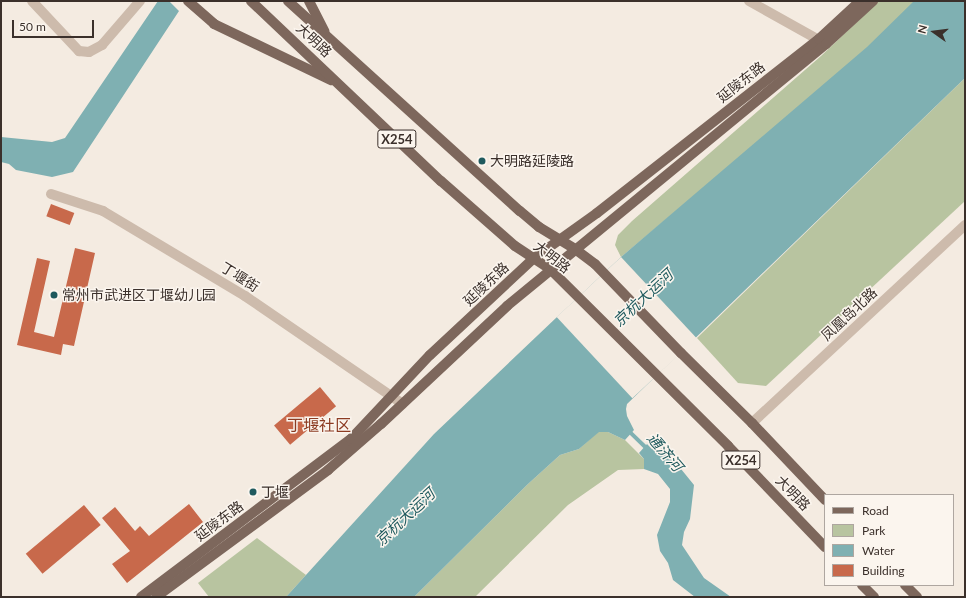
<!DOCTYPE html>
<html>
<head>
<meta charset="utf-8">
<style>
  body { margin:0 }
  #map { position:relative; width:966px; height:598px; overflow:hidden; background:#f4ebe1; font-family:Lato,"Noto Sans SC",sans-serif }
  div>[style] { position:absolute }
  .green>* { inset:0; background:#b8c4a0 }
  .water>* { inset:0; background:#7fb0b2 }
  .pier>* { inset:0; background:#f4ebe1; transform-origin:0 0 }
  .stream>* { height:3.5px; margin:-1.75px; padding:0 1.75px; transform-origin:1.75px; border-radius:1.75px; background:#7fb0b2 }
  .building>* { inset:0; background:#c8694b; transform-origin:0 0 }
  .minor>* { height:10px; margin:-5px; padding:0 5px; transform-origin:5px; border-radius:5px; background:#cdbbac }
  .major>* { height:10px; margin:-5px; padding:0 5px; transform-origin:5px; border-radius:5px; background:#7d675c }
  .dots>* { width:11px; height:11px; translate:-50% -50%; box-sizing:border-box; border:2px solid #fbf5ee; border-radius:50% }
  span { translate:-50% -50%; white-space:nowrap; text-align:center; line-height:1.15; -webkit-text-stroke:3px #fbf5ee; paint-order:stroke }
  .shield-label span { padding:1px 3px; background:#fbf5ee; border:1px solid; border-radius:3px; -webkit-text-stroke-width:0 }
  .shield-label { font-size:13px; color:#3b302b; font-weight:700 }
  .street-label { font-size:14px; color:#3b302b }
  .poi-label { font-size:14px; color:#3b302b }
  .left { translate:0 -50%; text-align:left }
  .water-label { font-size:15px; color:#1f5a5e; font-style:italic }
  .quarter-label { font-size:16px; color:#8c3b22 }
  .frame { position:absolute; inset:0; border:2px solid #3b302b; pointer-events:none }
  .legend { position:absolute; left:824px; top:494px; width:130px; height:92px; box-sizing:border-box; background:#fbf5ee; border:1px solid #aea6a0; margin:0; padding:5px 7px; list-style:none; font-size:12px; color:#3b302b }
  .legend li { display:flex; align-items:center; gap:8px; height:20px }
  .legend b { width:20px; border:1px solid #aea6a0 }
  .north { position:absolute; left:914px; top:12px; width:40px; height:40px; -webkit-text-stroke:3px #fbf5ee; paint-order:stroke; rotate:284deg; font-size:11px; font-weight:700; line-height:16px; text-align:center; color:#3b302b }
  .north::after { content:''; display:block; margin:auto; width:14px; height:18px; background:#3b302b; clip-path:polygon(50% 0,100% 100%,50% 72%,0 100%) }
  .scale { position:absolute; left:12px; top:20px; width:82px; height:18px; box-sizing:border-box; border:2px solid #3b302b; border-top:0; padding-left:5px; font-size:12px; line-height:14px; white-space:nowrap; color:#3b302b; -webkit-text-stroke:3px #fbf5ee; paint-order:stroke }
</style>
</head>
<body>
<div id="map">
  <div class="green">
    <i style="clip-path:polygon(879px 1px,916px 1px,867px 51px,621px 257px,615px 245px,618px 235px,632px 221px,821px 56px)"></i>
    <i style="clip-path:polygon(965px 78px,965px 201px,766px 386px,738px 383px,697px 338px)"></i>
    <i style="clip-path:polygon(598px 432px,608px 432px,625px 440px,644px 459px,644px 469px,618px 470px,568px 505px,475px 597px,414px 597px,528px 484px,560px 455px,579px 449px)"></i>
    <i style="clip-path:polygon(257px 538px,306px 575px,286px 597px,209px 597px,198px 583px)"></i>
  </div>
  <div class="water">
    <i style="clip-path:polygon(158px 1px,169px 1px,179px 11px,73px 172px,52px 177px,16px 170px,9px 164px,1px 162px,1px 137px,52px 142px,65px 138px)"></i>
    <i style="clip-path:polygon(914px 1px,965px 1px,965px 78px,627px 404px,626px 409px,627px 416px,634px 430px,625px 440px,608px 432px,599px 432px,579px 449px,560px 455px,528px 484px,414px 597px,286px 597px,434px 434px,557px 317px,621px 257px,867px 47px)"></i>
    <i style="clip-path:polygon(647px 444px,652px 449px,657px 450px,664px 448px,694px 485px,690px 519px,684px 532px,682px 545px,704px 578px,731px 597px,695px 597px,673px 580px,668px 563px,660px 551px,657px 535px,670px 502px,670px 489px,658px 474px,644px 469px,644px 459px,639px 453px)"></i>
  </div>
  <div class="pier">
    <i style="left:621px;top:257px;width:111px;height:88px;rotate:47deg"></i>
  </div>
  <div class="stream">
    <i style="left:628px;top:430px;width:28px;rotate:44deg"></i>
  </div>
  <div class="building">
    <i style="left:51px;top:204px;width:25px;height:13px;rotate:21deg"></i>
    <i style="clip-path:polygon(75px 248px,95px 253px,74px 346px,63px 344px,61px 355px,17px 345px,37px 258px,50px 261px,34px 332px,54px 337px)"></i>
    <i style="left:320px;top:387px;width:25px;height:60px;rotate:50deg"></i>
    <i style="clip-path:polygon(189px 504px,203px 522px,127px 583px,112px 564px,130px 551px,102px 518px,115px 507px,135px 531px,140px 526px,149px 536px)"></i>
    <i style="left:84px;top:505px;width:26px;height:76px;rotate:50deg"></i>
  </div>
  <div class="minor">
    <i style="left:32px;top:1px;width:69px;rotate:46.8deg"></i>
    <i style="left:79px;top:51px;width:10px;rotate:6deg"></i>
    <i style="left:89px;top:52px;width:15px;rotate:-28deg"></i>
    <i style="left:102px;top:45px;width:58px;rotate:-49.2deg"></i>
    <i style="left:749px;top:1px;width:88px;rotate:29.2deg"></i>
    <i style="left:51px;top:194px;width:55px;rotate:18.1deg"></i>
    <i style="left:103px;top:211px;width:165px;rotate:30.9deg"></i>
    <i style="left:245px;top:296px;width:191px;rotate:34.4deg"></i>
    <i style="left:752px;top:423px;width:291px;rotate:-42.9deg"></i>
  </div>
  <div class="major">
    <i style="left:188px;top:1px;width:35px;rotate:41deg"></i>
    <i style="left:214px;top:24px;width:130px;rotate:25.6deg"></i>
    <i style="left:251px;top:1px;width:262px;rotate:43.5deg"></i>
    <i style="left:441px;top:181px;width:98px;rotate:41.3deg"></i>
    <i style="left:515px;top:246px;width:42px;rotate:33.3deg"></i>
    <i style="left:550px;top:269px;width:251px;rotate:44.8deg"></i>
    <i style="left:728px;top:446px;width:140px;rotate:46.2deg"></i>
    <i style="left:288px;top:1px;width:313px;rotate:42.2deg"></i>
    <i style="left:520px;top:211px;width:25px;rotate:40deg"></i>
    <i style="left:539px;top:227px;width:42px;rotate:31.4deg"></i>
    <i style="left:575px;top:249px;width:25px;rotate:37deg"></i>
    <i style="left:595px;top:264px;width:124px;rotate:46deg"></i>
    <i style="left:681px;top:353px;width:100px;rotate:44.6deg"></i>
    <i style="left:752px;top:423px;width:106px;rotate:46.5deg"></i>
    <i style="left:309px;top:1px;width:34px;rotate:63deg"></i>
    <i style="left:862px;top:585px;width:17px;rotate:45deg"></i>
    <i style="left:905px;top:585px;width:17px;rotate:45deg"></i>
    <i style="left:141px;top:597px;width:263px;rotate:-37deg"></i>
    <i style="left:351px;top:439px;width:115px;rotate:-46.8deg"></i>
    <i style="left:430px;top:355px;width:142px;rotate:-43deg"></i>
    <i style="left:534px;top:258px;width:77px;rotate:-35.5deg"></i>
    <i style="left:597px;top:213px;width:282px;rotate:-38.1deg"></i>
    <i style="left:819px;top:39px;width:56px;rotate:-42.8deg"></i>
    <i style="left:156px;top:597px;width:214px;rotate:-36.4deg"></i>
    <i style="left:328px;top:470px;width:70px;rotate:-41deg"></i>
    <i style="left:381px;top:424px;width:173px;rotate:-43.1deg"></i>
    <i style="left:507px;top:306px;width:413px;rotate:-39.4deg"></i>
    <i style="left:826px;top:44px;width:64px;rotate:-42.5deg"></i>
  </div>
  <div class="dots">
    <i style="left:482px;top:161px;background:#1f5a5e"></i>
    <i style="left:54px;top:295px;background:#1f5a5e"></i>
    <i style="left:253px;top:492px;background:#1f5a5e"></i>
  </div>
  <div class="shield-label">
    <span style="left:397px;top:139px">X254</span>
    <span style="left:741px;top:460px">X254</span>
  </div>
  <div class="street-label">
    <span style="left:314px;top:40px;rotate:43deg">大明路</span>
    <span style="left:741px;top:82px;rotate:-38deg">延陵东路</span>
    <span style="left:552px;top:257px;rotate:38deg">大明路</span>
    <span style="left:240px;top:277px;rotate:32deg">丁堰街</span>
    <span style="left:486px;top:284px;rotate:-43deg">延陵东路</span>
    <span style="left:849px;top:314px;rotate:-43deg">凤凰岛北路</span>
    <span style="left:793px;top:493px;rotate:46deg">大明路</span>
    <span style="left:219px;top:521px;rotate:-37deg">延陵东路</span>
  </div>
  <div class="poi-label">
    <span class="left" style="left:490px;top:161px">大明路延陵路</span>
    <span class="left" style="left:62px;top:295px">常州市武进区丁堰幼儿园</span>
    <span class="left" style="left:261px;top:492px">丁堰</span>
  </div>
  <div class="water-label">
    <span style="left:643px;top:298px;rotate:-43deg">京杭大运河</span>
    <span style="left:665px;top:452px;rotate:49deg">通济河</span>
    <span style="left:405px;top:517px;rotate:-43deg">京杭大运河</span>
  </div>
  <div class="quarter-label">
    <span style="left:319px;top:425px">丁堰社区</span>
  </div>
  <div class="frame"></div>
  <ul class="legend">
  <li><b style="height:5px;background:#7d675c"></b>Road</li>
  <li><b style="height:11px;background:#b8c4a0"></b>Park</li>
  <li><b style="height:11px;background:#7fb0b2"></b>Water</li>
  <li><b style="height:11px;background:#c8694b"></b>Building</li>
  </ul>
  <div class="north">N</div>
  <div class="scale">50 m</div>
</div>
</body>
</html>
